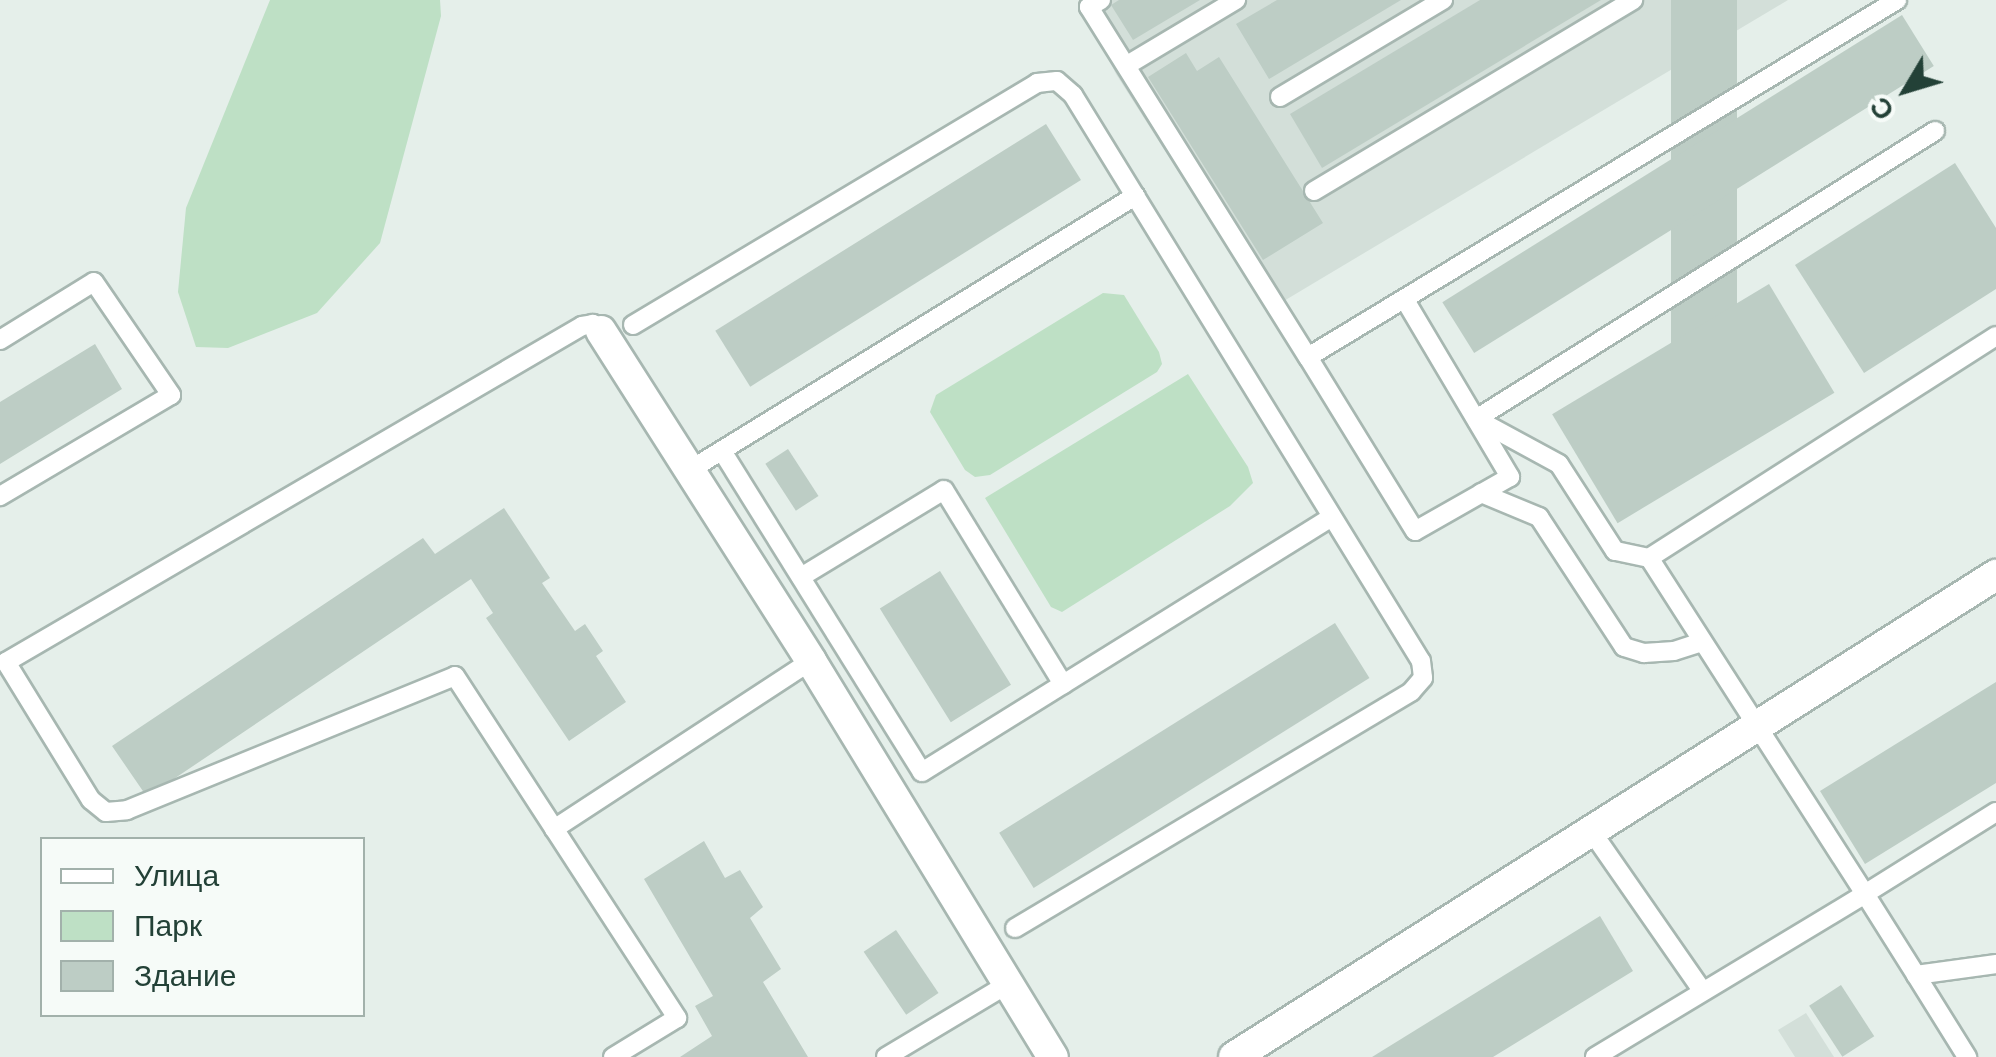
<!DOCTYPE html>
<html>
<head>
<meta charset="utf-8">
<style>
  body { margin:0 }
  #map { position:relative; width:1996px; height:1057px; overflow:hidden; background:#e5efea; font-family:Arial,sans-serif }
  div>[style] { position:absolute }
  .built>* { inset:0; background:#d3dfd9 }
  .green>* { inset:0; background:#bee0c5 }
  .building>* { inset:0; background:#bdcdc5; transform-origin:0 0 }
  .roads { filter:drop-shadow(2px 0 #a7b7b1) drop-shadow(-2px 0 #a7b7b1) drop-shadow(0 2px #a7b7b1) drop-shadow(0 -2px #a7b7b1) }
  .lane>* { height:18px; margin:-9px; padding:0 9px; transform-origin:9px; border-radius:9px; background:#fff }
  .street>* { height:30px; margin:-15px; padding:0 15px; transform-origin:15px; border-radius:15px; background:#fff }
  span { translate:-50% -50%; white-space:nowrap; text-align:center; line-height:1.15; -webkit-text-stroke:10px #f6fbf8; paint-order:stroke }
  .legend { position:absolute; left:40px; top:837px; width:325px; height:180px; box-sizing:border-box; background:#f6fbf8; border:2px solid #a2b1ab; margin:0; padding:12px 18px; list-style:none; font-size:30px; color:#234137 }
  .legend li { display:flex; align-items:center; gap:20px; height:50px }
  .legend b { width:50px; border:2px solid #a2b1ab }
  .north { position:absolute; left:1856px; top:40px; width:100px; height:100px; -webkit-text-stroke:8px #f6fbf8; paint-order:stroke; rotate:232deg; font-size:28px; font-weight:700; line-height:40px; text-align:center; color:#234137 }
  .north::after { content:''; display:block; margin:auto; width:35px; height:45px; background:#234137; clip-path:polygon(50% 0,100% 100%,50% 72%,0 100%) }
</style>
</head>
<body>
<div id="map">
  <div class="built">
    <i style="clip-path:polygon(1080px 0,1788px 0,1267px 311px,1116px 74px)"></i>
    <i style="clip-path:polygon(1806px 1013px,1834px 1057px,1795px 1057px,1778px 1030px)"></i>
  </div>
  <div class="green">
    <i style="clip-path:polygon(270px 0,440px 0,441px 16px,380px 243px,317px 313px,228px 348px,196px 347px,178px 292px,186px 208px)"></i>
    <i style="clip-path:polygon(1103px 293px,1124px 295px,1159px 352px,1162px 364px,1157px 372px,990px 475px,975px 477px,965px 470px,930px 412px,936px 395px)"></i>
    <i style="clip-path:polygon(1188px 374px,1248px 467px,1253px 483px,1230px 506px,1062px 612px,1051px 607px,985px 498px)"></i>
  </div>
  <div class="building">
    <i style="clip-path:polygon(1119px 0,1200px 0,1133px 40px,1111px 5px)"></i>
    <i style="clip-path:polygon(1277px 0,1401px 0,1269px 79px,1236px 24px)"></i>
    <i style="clip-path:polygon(1480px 0,1601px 0,1322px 168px,1290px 114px)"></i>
    <i style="left:1671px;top:0;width:66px;height:406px"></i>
    <i style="left:1902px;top:15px;width:60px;height:542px;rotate:58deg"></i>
    <i style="clip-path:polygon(1186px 53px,1197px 71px,1219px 57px,1323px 223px,1263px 260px,1148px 77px)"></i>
    <i style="left:1046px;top:124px;width:66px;height:390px;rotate:58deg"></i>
    <i style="clip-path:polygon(1955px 163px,1996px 228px,1996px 289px,1864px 373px,1795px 265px)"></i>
    <i style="left:1769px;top:284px;width:127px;height:253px;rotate:59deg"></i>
    <i style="clip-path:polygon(95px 344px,122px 389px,0 464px,0 402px)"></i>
    <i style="left:788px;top:449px;width:56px;height:27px;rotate:57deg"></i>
    <i style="clip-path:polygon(504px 508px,550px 578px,542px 583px,575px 631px,585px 624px,603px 651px,596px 656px,626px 702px,569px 741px,486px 618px,493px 613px,471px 579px,147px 797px,112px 746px,423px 538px,435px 554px)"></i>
    <i style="left:940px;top:571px;width:134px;height:71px;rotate:58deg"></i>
    <i style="left:1335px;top:623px;width:65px;height:396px;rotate:58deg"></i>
    <i style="clip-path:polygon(1996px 682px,1996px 783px,1865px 864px,1820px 791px)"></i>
    <i style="clip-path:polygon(704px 841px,725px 878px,740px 870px,763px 907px,750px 918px,781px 969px,763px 982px,808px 1057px,680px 1057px,712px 1036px,695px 1006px,713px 996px,644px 879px)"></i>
    <i style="clip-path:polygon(1600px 916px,1633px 971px,1493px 1057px,1372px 1057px)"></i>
    <i style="left:896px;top:930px;width:76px;height:39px;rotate:56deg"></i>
    <i style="left:1841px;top:985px;width:61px;height:38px;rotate:57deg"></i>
  </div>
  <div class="roads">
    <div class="lane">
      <i style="left:1101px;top:0;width:14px;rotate:150deg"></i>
      <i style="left:1089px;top:7px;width:413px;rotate:58deg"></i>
      <i style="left:1134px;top:61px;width:119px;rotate:-30.9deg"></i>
      <i style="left:1280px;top:97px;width:190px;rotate:-30.8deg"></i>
      <i style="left:1314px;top:191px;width:372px;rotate:-30.9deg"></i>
      <i style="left:1405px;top:300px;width:206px;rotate:59.3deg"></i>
      <i style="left:1510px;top:477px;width:109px;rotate:150.4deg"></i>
      <i style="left:1415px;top:531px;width:204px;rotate:-121.6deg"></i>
      <i style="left:1308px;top:357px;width:689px;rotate:-31.22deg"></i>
      <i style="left:633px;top:325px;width:471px;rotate:-30.9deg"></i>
      <i style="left:1037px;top:83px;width:20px;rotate:-6deg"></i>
      <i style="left:1057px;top:81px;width:21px;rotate:41deg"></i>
      <i style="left:1073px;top:95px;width:664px;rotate:58.42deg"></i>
      <i style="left:1421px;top:661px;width:17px;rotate:83deg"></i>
      <i style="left:1423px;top:678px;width:18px;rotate:131deg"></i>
      <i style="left:1411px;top:692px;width:461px;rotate:149.2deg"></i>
      <i style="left:601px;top:331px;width:11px;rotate:-139deg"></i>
      <i style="left:593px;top:324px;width:11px;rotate:170deg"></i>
      <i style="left:582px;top:326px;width:667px;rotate:149.74deg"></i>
      <i style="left:6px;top:662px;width:162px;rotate:58.4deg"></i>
      <i style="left:91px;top:800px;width:19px;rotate:39deg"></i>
      <i style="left:106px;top:812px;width:21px;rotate:-5deg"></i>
      <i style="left:127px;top:810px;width:354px;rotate:-22.2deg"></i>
      <i style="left:455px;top:676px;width:408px;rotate:57deg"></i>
      <i style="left:677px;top:1018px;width:75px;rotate:148.6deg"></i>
      <i style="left:0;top:340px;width:110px;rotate:-31.7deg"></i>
      <i style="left:94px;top:282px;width:137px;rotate:55.7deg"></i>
      <i style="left:171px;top:395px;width:199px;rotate:149.4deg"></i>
      <i style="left:722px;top:451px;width:378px;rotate:58.1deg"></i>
      <i style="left:922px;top:772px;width:482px;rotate:-31.9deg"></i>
      <i style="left:690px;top:470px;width:523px;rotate:-31.62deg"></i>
      <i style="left:1481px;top:493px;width:63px;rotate:22.5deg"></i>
      <i style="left:1539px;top:517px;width:155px;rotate:56.8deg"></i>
      <i style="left:1624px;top:647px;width:21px;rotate:17deg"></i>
      <i style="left:1644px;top:653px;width:30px;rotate:-4deg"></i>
      <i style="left:1674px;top:651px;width:28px;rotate:-18deg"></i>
      <i style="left:1649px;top:558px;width:412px;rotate:-32.6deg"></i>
      <i style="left:801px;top:577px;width:167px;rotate:-31.3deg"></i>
      <i style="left:944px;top:490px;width:228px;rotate:58.5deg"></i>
      <i style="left:1996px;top:812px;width:155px;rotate:148deg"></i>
      <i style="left:1865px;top:894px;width:96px;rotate:57.8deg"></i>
      <i style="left:1916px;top:975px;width:81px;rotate:-7.8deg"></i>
      <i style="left:554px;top:829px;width:307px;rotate:-33.2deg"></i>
      <i style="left:1592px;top:832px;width:191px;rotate:55.2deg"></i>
      <i style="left:1916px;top:975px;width:97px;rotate:58.1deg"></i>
      <i style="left:886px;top:1057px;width:142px;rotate:-30.9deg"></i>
      <i style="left:1595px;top:1057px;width:315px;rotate:-31.1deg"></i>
      <i style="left:1865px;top:894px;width:399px;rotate:-122.7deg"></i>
      <i style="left:1649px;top:558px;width:35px;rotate:-168deg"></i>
      <i style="left:1615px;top:551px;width:103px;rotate:-122.8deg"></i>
      <i style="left:1559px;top:464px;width:94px;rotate:-151.5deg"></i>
      <i style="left:1476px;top:419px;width:542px;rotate:-32.11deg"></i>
    </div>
    <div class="street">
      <i style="left:601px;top:331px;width:391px;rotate:57.5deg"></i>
      <i style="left:811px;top:661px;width:464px;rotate:58.6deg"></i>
      <i style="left:1234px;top:1057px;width:902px;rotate:-32.32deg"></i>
    </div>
  </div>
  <ul class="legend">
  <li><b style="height:12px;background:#fff"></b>Улица</li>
  <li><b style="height:28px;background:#bee0c5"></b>Парк</li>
  <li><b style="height:28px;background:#bdcdc5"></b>Здание</li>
  </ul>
  <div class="north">С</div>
</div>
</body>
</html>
